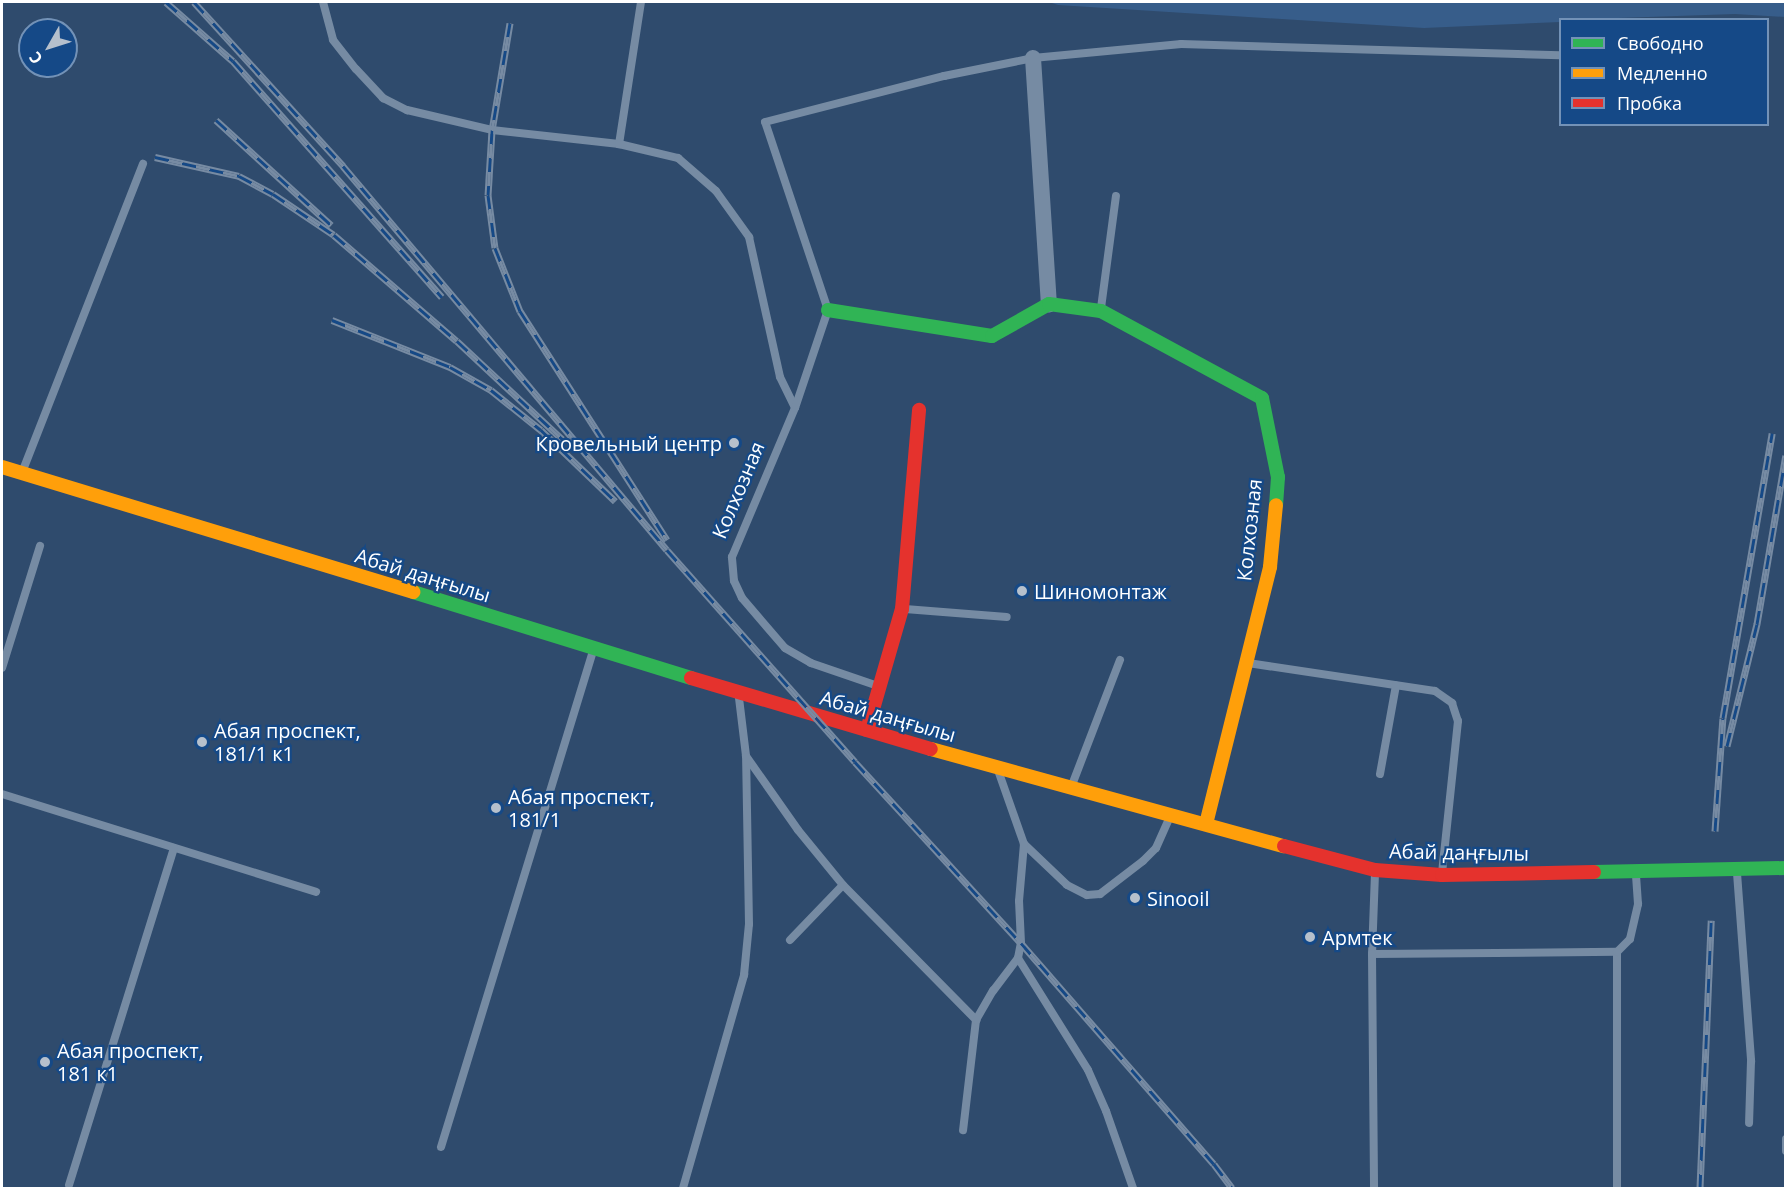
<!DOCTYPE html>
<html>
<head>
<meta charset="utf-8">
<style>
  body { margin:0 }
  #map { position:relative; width:1787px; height:1190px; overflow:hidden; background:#2f4b6d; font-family:"Open Sans",sans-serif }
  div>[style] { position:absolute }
  .water>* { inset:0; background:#375d8a }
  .lane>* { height:8px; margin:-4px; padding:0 4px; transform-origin:4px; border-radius:4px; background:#768ba3 }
  .street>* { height:16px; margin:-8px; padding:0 8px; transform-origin:8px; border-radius:8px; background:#768ba3 }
  .fast>* { height:14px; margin:-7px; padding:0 7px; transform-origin:7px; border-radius:7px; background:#30b455 }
  .slow>* { height:14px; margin:-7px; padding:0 7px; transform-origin:7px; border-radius:7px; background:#ff9f0a }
  .jam>* { height:14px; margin:-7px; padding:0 7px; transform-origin:7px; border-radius:7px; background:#e5322d }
  .rail>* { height:7px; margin-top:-3.5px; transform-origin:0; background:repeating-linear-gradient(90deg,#154987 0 14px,#778ba3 0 28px); box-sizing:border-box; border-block:2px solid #778ba3 }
  .dots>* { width:16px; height:16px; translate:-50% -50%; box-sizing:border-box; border:3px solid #154987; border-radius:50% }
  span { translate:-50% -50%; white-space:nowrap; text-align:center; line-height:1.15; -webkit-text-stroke:4.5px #154987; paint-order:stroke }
  .poi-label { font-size:20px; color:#fff }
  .right { translate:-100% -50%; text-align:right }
  .left { translate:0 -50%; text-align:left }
  .street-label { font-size:20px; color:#fff }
  .frame { position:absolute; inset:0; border:3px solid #fff; pointer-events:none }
  .legend { position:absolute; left:1559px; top:18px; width:210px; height:108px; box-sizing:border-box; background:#154987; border:2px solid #7392b7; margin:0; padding:8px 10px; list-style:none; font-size:18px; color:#fff }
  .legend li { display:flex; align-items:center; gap:12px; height:30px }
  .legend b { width:30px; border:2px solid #7392b7 }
  .north { position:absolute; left:18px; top:18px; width:60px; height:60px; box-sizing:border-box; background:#154987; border:2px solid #7392b7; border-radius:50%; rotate:231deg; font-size:16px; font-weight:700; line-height:24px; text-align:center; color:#fff }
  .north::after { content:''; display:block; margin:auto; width:21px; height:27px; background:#b6c0cc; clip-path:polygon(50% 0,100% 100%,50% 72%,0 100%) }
</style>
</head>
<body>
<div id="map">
  <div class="water">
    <i style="clip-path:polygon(1049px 2px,1785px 2px,1786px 17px,1735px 14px,1560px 20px,1560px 22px,1424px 28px,1058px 5px)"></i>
  </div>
  <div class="lane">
    <i style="left:323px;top:2px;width:39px;rotate:75deg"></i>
    <i style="left:333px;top:40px;width:37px;rotate:52deg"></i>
    <i style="left:356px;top:69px;width:40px;rotate:47deg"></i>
    <i style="left:383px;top:98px;width:27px;rotate:27deg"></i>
    <i style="left:407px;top:110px;width:87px;rotate:13.2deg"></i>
    <i style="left:492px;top:130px;width:128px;rotate:6.3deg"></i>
    <i style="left:641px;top:2px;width:144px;rotate:98.8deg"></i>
    <i style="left:619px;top:144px;width:61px;rotate:13.3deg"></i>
    <i style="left:678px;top:158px;width:50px;rotate:41deg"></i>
    <i style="left:716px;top:191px;width:57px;rotate:54.3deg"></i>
    <i style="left:749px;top:237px;width:143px;rotate:77.5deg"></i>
    <i style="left:780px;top:377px;width:34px;rotate:64deg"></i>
    <i style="left:1101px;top:308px;width:113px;rotate:-82.4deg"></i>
    <i style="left:23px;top:470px;width:329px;rotate:-68.6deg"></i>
    <i style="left:905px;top:609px;width:102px;rotate:4.5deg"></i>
    <i style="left:1248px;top:663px;width:189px;rotate:8.5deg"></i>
    <i style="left:1435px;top:691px;width:21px;rotate:35deg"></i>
    <i style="left:1452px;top:703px;width:19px;rotate:72deg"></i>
    <i style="left:1458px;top:721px;width:152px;rotate:96deg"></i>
    <i style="left:2px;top:668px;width:128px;rotate:-72.7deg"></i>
    <i style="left:878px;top:686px;width:71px;rotate:-161.1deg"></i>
    <i style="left:811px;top:663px;width:30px;rotate:-150deg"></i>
    <i style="left:785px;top:648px;width:66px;rotate:-130.7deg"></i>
    <i style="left:742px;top:598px;width:19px;rotate:-115deg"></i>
    <i style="left:734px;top:581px;width:24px;rotate:-95deg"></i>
    <i style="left:732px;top:557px;width:162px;rotate:-67.1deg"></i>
    <i style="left:795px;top:408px;width:103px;rotate:-71.4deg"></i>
    <i style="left:828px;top:310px;width:198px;rotate:-108.5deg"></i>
    <i style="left:765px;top:122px;width:185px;rotate:-14.4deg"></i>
    <i style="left:944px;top:76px;width:91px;rotate:-11.4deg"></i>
    <i style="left:1033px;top:58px;width:149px;rotate:-5.4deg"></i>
    <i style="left:1181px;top:44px;width:379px;rotate:1.7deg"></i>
    <i style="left:739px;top:698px;width:58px;rotate:83.1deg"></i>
    <i style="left:746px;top:756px;width:90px;rotate:54.9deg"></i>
    <i style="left:798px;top:830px;width:71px;rotate:50.7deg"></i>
    <i style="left:843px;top:885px;width:190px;rotate:45.4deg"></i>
    <i style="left:976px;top:1020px;width:111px;rotate:96.7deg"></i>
    <i style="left:999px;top:773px;width:75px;rotate:70.6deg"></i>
    <i style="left:1024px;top:844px;width:59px;rotate:43.6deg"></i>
    <i style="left:1067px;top:885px;width:22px;rotate:27deg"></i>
    <i style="left:1087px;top:895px;width:13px;rotate:-4deg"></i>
    <i style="left:1100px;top:894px;width:54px;rotate:-37.5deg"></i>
    <i style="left:1143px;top:861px;width:18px;rotate:-45deg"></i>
    <i style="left:1156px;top:848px;width:30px;rotate:-66deg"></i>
    <i style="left:1380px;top:774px;width:90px;rotate:-79.8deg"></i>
    <i style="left:1072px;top:785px;width:134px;rotate:-69deg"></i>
    <i style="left:2px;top:794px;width:329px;rotate:17.3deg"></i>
    <i style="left:1375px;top:873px;width:81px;rotate:92.1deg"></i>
    <i style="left:1372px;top:954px;width:245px;rotate:-0.5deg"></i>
    <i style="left:1617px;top:952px;width:236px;rotate:90deg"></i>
    <i style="left:1737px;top:873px;width:189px;rotate:85.7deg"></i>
    <i style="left:1751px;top:1061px;width:62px;rotate:91.8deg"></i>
    <i style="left:790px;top:940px;width:76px;rotate:-46.1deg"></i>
    <i style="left:1617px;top:952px;width:18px;rotate:-45deg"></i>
    <i style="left:1630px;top:939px;width:36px;rotate:-77deg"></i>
    <i style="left:1638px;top:904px;width:30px;rotate:-94deg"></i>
    <i style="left:1372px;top:954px;width:234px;rotate:89.5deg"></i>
    <i style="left:1018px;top:958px;width:132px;rotate:58deg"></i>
    <i style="left:1088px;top:1070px;width:45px;rotate:66.3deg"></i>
    <i style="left:1106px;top:1111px;width:82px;rotate:70.7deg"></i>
    <i style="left:976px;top:1020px;width:34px;rotate:-60deg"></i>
    <i style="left:993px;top:991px;width:41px;rotate:-52.9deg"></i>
    <i style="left:1018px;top:958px;width:15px;rotate:-79deg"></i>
    <i style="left:1021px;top:943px;width:42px;rotate:-92.7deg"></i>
    <i style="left:1019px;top:901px;width:57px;rotate:-85deg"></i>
    <i style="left:1786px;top:1139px;width:12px;rotate:90deg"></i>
    <i style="left:441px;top:1147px;width:519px;rotate:-72.96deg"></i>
    <i style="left:69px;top:1185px;width:353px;rotate:-72.7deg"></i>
    <i style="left:683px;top:1188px;width:222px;rotate:-74deg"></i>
    <i style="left:744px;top:975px;width:51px;rotate:-84.4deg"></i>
    <i style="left:749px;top:924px;width:167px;rotate:-91deg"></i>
  </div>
  <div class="street">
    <i style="left:1033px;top:58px;width:247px;rotate:86.3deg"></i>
  </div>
  <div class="fast">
    <i style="left:828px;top:310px;width:166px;rotate:9deg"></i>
    <i style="left:992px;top:336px;width:65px;rotate:-29.3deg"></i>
    <i style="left:1049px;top:304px;width:52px;rotate:7.7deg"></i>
    <i style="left:1101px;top:311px;width:183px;rotate:28.4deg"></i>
    <i style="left:1262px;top:398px;width:81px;rotate:78.6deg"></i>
    <i style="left:1278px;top:477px;width:28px;rotate:94deg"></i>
    <i style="left:413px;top:592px;width:291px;rotate:17.2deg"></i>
    <i style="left:1594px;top:872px;width:192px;rotate:-1.2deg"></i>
  </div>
  <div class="slow">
    <i style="left:2px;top:467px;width:430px;rotate:16.9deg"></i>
    <i style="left:931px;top:749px;width:366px;rotate:15.4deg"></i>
    <i style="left:1206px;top:824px;width:265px;rotate:-76deg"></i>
    <i style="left:1270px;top:567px;width:62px;rotate:-84.5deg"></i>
  </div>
  <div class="jam">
    <i style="left:691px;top:678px;width:250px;rotate:16.5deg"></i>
    <i style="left:867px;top:730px;width:126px;rotate:-73.9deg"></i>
    <i style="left:902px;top:609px;width:200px;rotate:-85.1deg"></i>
    <i style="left:1284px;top:846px;width:94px;rotate:14.8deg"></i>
    <i style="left:1375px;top:870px;width:67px;rotate:4.3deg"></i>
    <i style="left:1442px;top:875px;width:152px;rotate:-1.1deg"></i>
  </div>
  <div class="rail">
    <i style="left:166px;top:2px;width:89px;rotate:41.4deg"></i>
    <i style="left:233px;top:61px;width:315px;rotate:48.5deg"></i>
    <i style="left:194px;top:2px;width:222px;rotate:47.7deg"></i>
    <i style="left:343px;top:166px;width:502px;rotate:49.84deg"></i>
    <i style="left:667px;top:550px;width:283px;rotate:48.4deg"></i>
    <i style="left:855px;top:762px;width:246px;rotate:47.5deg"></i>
    <i style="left:1021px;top:943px;width:293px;rotate:48.9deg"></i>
    <i style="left:1214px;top:1164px;width:30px;rotate:53deg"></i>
    <i style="left:510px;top:23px;width:109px;rotate:99.5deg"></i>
    <i style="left:492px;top:130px;width:65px;rotate:93.5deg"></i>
    <i style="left:488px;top:195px;width:53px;rotate:82.5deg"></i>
    <i style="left:495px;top:248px;width:68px;rotate:68.4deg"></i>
    <i style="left:520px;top:311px;width:272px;rotate:57.3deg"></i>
    <i style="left:216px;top:120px;width:156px;rotate:42.4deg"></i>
    <i style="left:155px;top:157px;width:86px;rotate:12.7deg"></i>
    <i style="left:239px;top:176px;width:38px;rotate:28deg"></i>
    <i style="left:273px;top:194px;width:73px;rotate:33.9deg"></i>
    <i style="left:334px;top:235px;width:162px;rotate:40.8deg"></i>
    <i style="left:457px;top:341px;width:144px;rotate:43deg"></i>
    <i style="left:332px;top:320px;width:127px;rotate:21.7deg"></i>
    <i style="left:450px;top:367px;width:47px;rotate:29.3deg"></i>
    <i style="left:491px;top:390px;width:64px;rotate:38.7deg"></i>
    <i style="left:541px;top:430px;width:103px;rotate:43.8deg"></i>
    <i style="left:1727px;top:746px;width:126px;rotate:-76.2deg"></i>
    <i style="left:1757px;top:624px;width:171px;rotate:-80.3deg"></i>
    <i style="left:1715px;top:831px;width:113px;rotate:-86deg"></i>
    <i style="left:1723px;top:718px;width:289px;rotate:-80.2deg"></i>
    <i style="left:1700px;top:1188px;width:268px;rotate:-87.6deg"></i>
  </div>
  <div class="dots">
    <i style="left:734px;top:443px;background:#b6c0cc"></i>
    <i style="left:1022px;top:591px;background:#b6c0cc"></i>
    <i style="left:202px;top:742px;background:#b6c0cc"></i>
    <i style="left:496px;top:808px;background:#b6c0cc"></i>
    <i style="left:1135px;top:898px;background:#b6c0cc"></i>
    <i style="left:1310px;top:937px;background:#b6c0cc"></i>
    <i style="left:45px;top:1062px;background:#b6c0cc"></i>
  </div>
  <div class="poi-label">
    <span class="right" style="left:722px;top:443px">Кровельный центр</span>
    <span class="left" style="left:1034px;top:591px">Шиномонтаж</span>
    <span class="left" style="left:214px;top:742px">Абая проспект,<br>181/1 к1</span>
    <span class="left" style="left:508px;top:808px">Абая проспект,<br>181/1</span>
    <span class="left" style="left:1147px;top:898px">Sinooil</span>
    <span class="left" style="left:1322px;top:937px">Армтек</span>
    <span class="left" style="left:57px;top:1062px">Абая проспект,<br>181 к1</span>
  </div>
  <div class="street-label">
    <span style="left:738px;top:490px;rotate:-67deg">Колхозная</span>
    <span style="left:1249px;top:530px;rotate:-84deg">Колхозная</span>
    <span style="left:423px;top:575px;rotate:17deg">Абай даңғылы</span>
    <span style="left:888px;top:716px;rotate:16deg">Абай даңғылы</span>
    <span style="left:1459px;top:852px;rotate:1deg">Абай даңғылы</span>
  </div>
  <div class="frame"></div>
  <ul class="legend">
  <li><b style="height:8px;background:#30b455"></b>Свободно</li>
  <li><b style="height:8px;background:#ff9f0a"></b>Медленно</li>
  <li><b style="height:8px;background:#e5322d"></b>Пробка</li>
  </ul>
  <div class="north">С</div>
</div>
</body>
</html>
